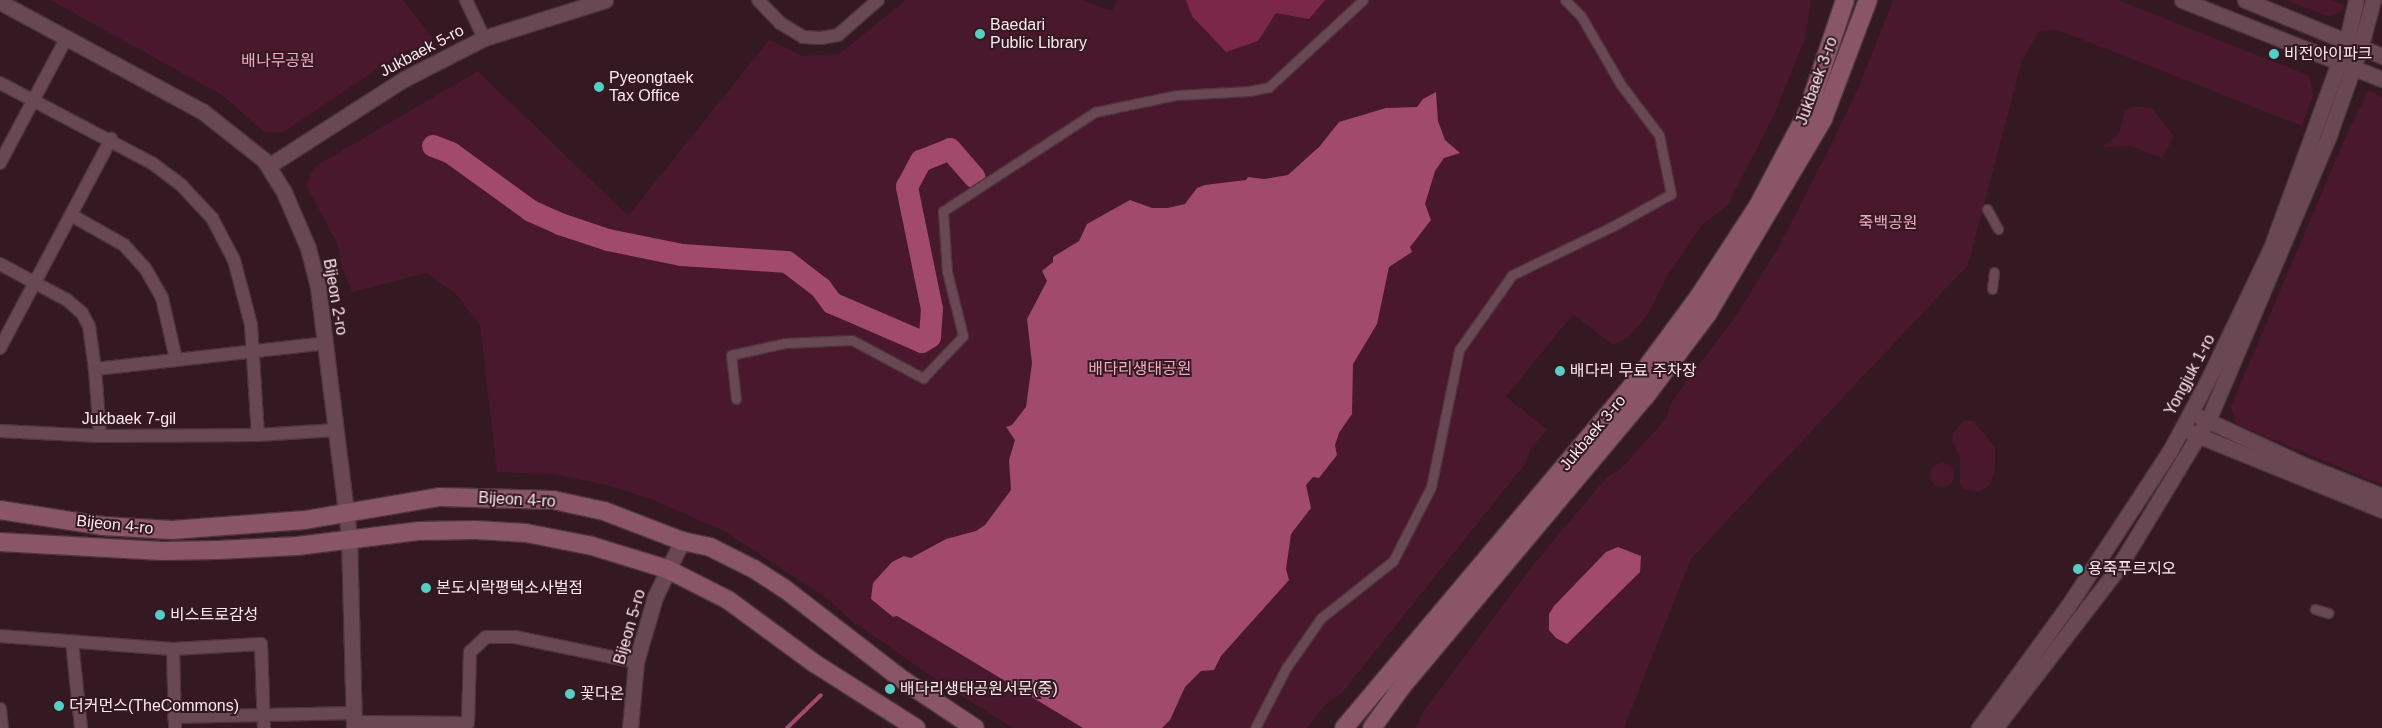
<!DOCTYPE html>
<html>
<head>
<meta charset="utf-8">
<style>
  body { margin:0 }
  #map { position:relative; width:2382px; height:728px; overflow:hidden; background:#341822; font-family:Helvetica,"Noto Sans KR",sans-serif }
  div>[style] { position:absolute }
  .green>* { inset:0; background:#49182c }
  .round { border-radius:50% }
  .forest>* { inset:0; background:#7b274a }
  .water>* { inset:0; background:#a24a6b }
  .stream>* { height:4px; margin:-2px; padding:0 2px; transform-origin:2px; border-radius:2px; background:#a24a6b }
  .river>* { height:22px; margin:-11px; padding:0 11px; transform-origin:11px; border-radius:11px; background:#a24a6b }
  .roads { filter:drop-shadow(1px 0 #4c353d) drop-shadow(-1px 0 #4c353d) drop-shadow(0 1px #4c353d) drop-shadow(0 -1px #4c353d) }
  .pedestrian>* { height:9px; margin:-4.5px; padding:0 4.5px; transform-origin:4.5px; border-radius:4.5px; background:#694853 }
  .minor>* { height:12px; margin:-6px; padding:0 6px; transform-origin:6px; border-radius:6px; background:#694853 }
  .tertiary>* { height:15px; margin:-7.5px; padding:0 7.5px; transform-origin:7.5px; border-radius:7.5px; background:#694853 }
  .secondary>* { height:18px; margin:-9px; padding:0 9px; transform-origin:9px; border-radius:9px; background:#895567 }
  .dots>* { width:14px; height:14px; translate:-50% -50%; box-sizing:border-box; border:2px solid #341822; border-radius:50% }
  span { translate:-50% -50%; white-space:nowrap; text-align:center; line-height:1.15; -webkit-text-stroke:4px #341822; paint-order:stroke }
  .poi-label { font-size:16px; color:#fce8ee }
  .left { translate:0 -50%; text-align:left }
  .street-label { font-size:16px; color:#fce8ee }
  .park-label { font-size:16px; color:#f3aac1 }
</style>
</head>
<body>
<div id="map">
  <div class="green">
    <i style="clip-path:polygon(50px 0,403px 0,435px 41px,403px 52px,282px 133px,264px 132px,222px 95px)"></i>
    <i style="clip-path:polygon(906px 0,1081px 0,1112px 11px,1117px 0,1811px 0,1805px 39px,1773px 117px,1727px 206px,1702px 225px,1666px 278px,1649px 313px,1629px 337px,1613px 345px,1573px 314px,1506px 397px,1547px 429px,1531px 449px,1525px 464px,1342px 693px,1327px 703px,1307px 728px,1013px 728px,944px 685px,852px 621px,826px 598px,726px 532px,651px 499px,610px 486px,554px 474px,497px 472px,480px 325px,455px 293px,427px 273px,352px 292px,341px 265px,338px 245px,306px 185px,314px 167px,478px 71px,628px 216px,769px 40px,803px 56px,839px 54px)"></i>
    <i style="clip-path:polygon(1893px 0,2118px 0,2310px 76px,2313px 95px,2302px 126px,2076px 37px,2056px 30px,2039px 31px,2022px 61px,1968px 265px,1691px 559px,1624px 728px,1416px 728px,1423px 712px,1533px 565px,1606px 478px,1621px 468px,1665px 420px,1673px 400px,1736px 315px,1776px 252px,1830px 147px,1860px 84px)"></i>
    <i style="clip-path:polygon(2286px 0,2331px 0,2344px 5px,2343px 10px,2330px 17px)"></i>
    <i style="clip-path:polygon(2369px 90px,2382px 97px,2382px 485px,2236px 424px,2231px 406px,2346px 136px)"></i>
    <i style="clip-path:polygon(2134px 106px,2152px 108px,2174px 136px,2162px 158px,2131px 146px,2102px 147px,2119px 134px,2124px 112px)"></i>
    <i style="clip-path:polygon(1964px 420px,1974px 421px,1995px 448px,1995px 471px,1991px 484px,1980px 492px,1963px 489px,1960px 484px,1960px 457px,1952px 441px,1953px 433px)"></i>
    <i class="round" style="left:1930px;top:463px;width:24px;height:24px"></i>
  </div>
  <div class="forest">
    <i style="clip-path:polygon(1186px 0,1325px 0,1309px 19px,1276px 13px,1258px 41px,1226px 52px,1192px 16px)"></i>
  </div>
  <div class="water">
    <i style="clip-path:polygon(1436px 92px,1438px 121px,1445px 140px,1460px 153px,1444px 158px,1435px 171px,1425px 204px,1431px 220px,1410px 247px,1412px 252px,1389px 267px,1377px 324px,1353px 364px,1352px 414px,1339px 433px,1335px 445px,1337px 455px,1319px 478px,1313px 477px,1306px 485px,1311px 508px,1291px 534px,1286px 569px,1289px 580px,1221px 656px,1214px 670px,1201px 671px,1185px 687px,1170px 720px,1162px 728px,1083px 728px,909px 623px,897px 616px,893px 617px,871px 599px,873px 583px,892px 562px,904px 556px,911px 558px,946px 539px,976px 531px,985px 525px,1011px 490px,1009px 460px,1015px 440px,1006px 427px,1012px 425px,1026px 407px,1032px 363px,1027px 319px,1047px 281px,1042px 271px,1053px 262px,1053px 257px,1079px 241px,1087px 224px,1130px 200px,1152px 208px,1168px 208px,1185px 204px,1197px 188px,1205px 185px,1246px 180px,1248px 177px,1264px 179px,1288px 175px,1320px 146px,1339px 122px,1386px 108px,1417px 107px,1423px 99px)"></i>
    <i style="clip-path:polygon(1618px 547px,1641px 556px,1640px 572px,1567px 644px,1556px 638px,1549px 630px,1549px 614px,1554px 606px,1606px 552px)"></i>
  </div>
  <div class="stream">
    <i style="left:787px;top:728px;width:47px;rotate:-44.1deg"></i>
  </div>
  <div class="river">
    <i style="left:433px;top:146px;width:19px;rotate:21deg"></i>
    <i style="left:451px;top:153px;width:99px;rotate:35.9deg"></i>
    <i style="left:531px;top:211px;width:32px;rotate:24deg"></i>
    <i style="left:560px;top:224px;width:51px;rotate:18.4deg"></i>
    <i style="left:608px;top:240px;width:76px;rotate:11.5deg"></i>
    <i style="left:682px;top:255px;width:105px;rotate:3.8deg"></i>
    <i style="left:787px;top:262px;width:43px;rotate:37.4deg"></i>
    <i style="left:821px;top:288px;width:19px;rotate:54deg"></i>
    <i style="left:832px;top:303px;width:98px;rotate:23.4deg"></i>
    <i style="left:922px;top:342px;width:9px;rotate:-32deg"></i>
    <i style="left:930px;top:337px;width:28px;rotate:-86deg"></i>
    <i style="left:932px;top:309px;width:125px;rotate:-101.6deg"></i>
    <i style="left:907px;top:187px;width:30px;rotate:-62deg"></i>
    <i style="left:921px;top:161px;width:31px;rotate:-22deg"></i>
    <i style="left:950px;top:149px;width:37px;rotate:49deg"></i>
  </div>
  <div class="roads">
    <div class="pedestrian">
      <i style="left:1987px;top:209px;width:23px;rotate:61deg"></i>
      <i style="left:1992px;top:289px;width:17px;rotate:-83deg"></i>
      <i style="left:736px;top:399px;width:44px;rotate:-96.5deg"></i>
      <i style="left:731px;top:355px;width:55px;rotate:-12.5deg"></i>
      <i style="left:785px;top:343px;width:67px;rotate:-2.6deg"></i>
      <i style="left:852px;top:340px;width:81px;rotate:28.2deg"></i>
      <i style="left:923px;top:378px;width:58px;rotate:-46.4deg"></i>
      <i style="left:963px;top:336px;width:66px;rotate:-104deg"></i>
      <i style="left:947px;top:272px;width:61px;rotate:-93.8deg"></i>
      <i style="left:943px;top:211px;width:181px;rotate:-33.1deg"></i>
      <i style="left:1095px;top:112px;width:84px;rotate:-11.7deg"></i>
      <i style="left:1177px;top:95px;width:72px;rotate:-3.2deg"></i>
      <i style="left:1249px;top:91px;width:20px;rotate:-11deg"></i>
      <i style="left:1269px;top:87px;width:128px;rotate:-42.8deg"></i>
      <i style="left:2315px;top:609px;width:14px;rotate:17deg"></i>
      <i style="left:1255px;top:728px;width:68px;rotate:-62.7deg"></i>
      <i style="left:1286px;top:668px;width:61px;rotate:-55deg"></i>
      <i style="left:1321px;top:618px;width:92px;rotate:-38.4deg"></i>
      <i style="left:1393px;top:561px;width:83px;rotate:-62.8deg"></i>
      <i style="left:1431px;top:487px;width:140px;rotate:-78.4deg"></i>
      <i style="left:1459px;top:350px;width:92px;rotate:-54.8deg"></i>
      <i style="left:1512px;top:275px;width:114px;rotate:-25.9deg"></i>
      <i style="left:1615px;top:225px;width:64px;rotate:-29deg"></i>
      <i style="left:1671px;top:194px;width:60px;rotate:-101.5deg"></i>
      <i style="left:1659px;top:135px;width:63px;rotate:-127.2deg"></i>
      <i style="left:1621px;top:85px;width:80px;rotate:-120.1deg"></i>
      <i style="left:1581px;top:16px;width:23px;rotate:-135deg"></i>
    </div>
    <div class="minor">
      <i style="left:466px;top:0;width:42px;rotate:64.7deg"></i>
      <i style="left:758px;top:0;width:32px;rotate:46deg"></i>
      <i style="left:780px;top:23px;width:27px;rotate:31deg"></i>
      <i style="left:803px;top:37px;width:18px;rotate:3deg"></i>
      <i style="left:821px;top:38px;width:17px;rotate:-10deg"></i>
      <i style="left:838px;top:35px;width:53px;rotate:-41.2deg"></i>
      <i style="left:0;top:83px;width:172px;rotate:27.8deg"></i>
      <i style="left:152px;top:163px;width:38px;rotate:37deg"></i>
      <i style="left:182px;top:186px;width:44px;rotate:46.8deg"></i>
      <i style="left:212px;top:218px;width:47px;rotate:62.4deg"></i>
      <i style="left:234px;top:260px;width:67px;rotate:75.3deg"></i>
      <i style="left:251px;top:325px;width:110px;rotate:86.4deg"></i>
      <i style="left:0;top:163px;width:143px;rotate:-62deg"></i>
      <i style="left:71px;top:215px;width:61px;rotate:29.5deg"></i>
      <i style="left:124px;top:245px;width:31px;rotate:48deg"></i>
      <i style="left:145px;top:268px;width:34px;rotate:60deg"></i>
      <i style="left:162px;top:298px;width:63px;rotate:77.1deg"></i>
      <i style="left:0;top:264px;width:76px;rotate:28.2deg"></i>
      <i style="left:67px;top:300px;width:20px;rotate:41deg"></i>
      <i style="left:82px;top:313px;width:15px;rotate:62deg"></i>
      <i style="left:89px;top:326px;width:43px;rotate:82.1deg"></i>
      <i style="left:95px;top:369px;width:67px;rotate:85.7deg"></i>
      <i style="left:0;top:348px;width:237px;rotate:-62deg"></i>
      <i style="left:95px;top:369px;width:232px;rotate:-6.4deg"></i>
      <i style="left:0;top:431px;width:100px;rotate:2.9deg"></i>
      <i style="left:100px;top:436px;width:158px;rotate:-0.4deg"></i>
      <i style="left:258px;top:435px;width:78px;rotate:-3.7deg"></i>
      <i style="left:0;top:636px;width:173px;rotate:4.3deg"></i>
      <i style="left:173px;top:649px;width:88px;rotate:-3.3deg"></i>
      <i style="left:261px;top:644px;width:84px;rotate:88deg"></i>
      <i style="left:72px;top:642px;width:86px;rotate:84deg"></i>
      <i style="left:173px;top:649px;width:79px;rotate:88.5deg"></i>
      <i style="left:0;top:709px;width:19px;rotate:84deg"></i>
      <i style="left:174px;top:717px;width:180px;rotate:-1.3deg"></i>
      <i style="left:354px;top:722px;width:114px;rotate:0.5deg"></i>
      <i style="left:468px;top:723px;width:71px;rotate:-88.4deg"></i>
      <i style="left:470px;top:652px;width:22px;rotate:-43deg"></i>
      <i style="left:486px;top:637px;width:29px"></i>
      <i style="left:515px;top:637px;width:124px;rotate:11.7deg"></i>
    </div>
    <div class="tertiary">
      <i style="left:2182px;top:0;width:215px;rotate:21.6deg"></i>
      <i style="left:2245px;top:0;width:148px;rotate:22.2deg"></i>
      <i style="left:0;top:2px;width:230px;rotate:28.4deg"></i>
      <i style="left:202px;top:111px;width:79px;rotate:38.3deg"></i>
      <i style="left:264px;top:160px;width:38px;rotate:58deg"></i>
      <i style="left:284px;top:192px;width:61px;rotate:66.8deg"></i>
      <i style="left:308px;top:248px;width:40px;rotate:75.6deg"></i>
      <i style="left:318px;top:287px;width:252px;rotate:82.9deg"></i>
      <i style="left:349px;top:537px;width:191px;rotate:88.5deg"></i>
      <i style="left:270px;top:165px;width:159px;rotate:-32.7deg"></i>
      <i style="left:404px;top:79px;width:90px;rotate:-27.1deg"></i>
      <i style="left:484px;top:38px;width:127px;rotate:-17.4deg"></i>
      <i style="left:2200px;top:417px;width:115px;rotate:24.8deg"></i>
      <i style="left:2304px;top:465px;width:84px;rotate:21.7deg"></i>
      <i style="left:2190px;top:432px;width:207px;rotate:22.1deg"></i>
      <i style="left:630px;top:728px;width:66px;rotate:-84.8deg"></i>
      <i style="left:636px;top:662px;width:68px;rotate:-73.7deg"></i>
      <i style="left:655px;top:597px;width:62px;rotate:-64.3deg"></i>
      <i style="left:1979px;top:728px;width:151px;rotate:-53.9deg"></i>
      <i style="left:2068px;top:606px;width:188px;rotate:-56.7deg"></i>
      <i style="left:2171px;top:449px;width:76px;rotate:-61.8deg"></i>
      <i style="left:2207px;top:382px;width:148px;rotate:-64.5deg"></i>
      <i style="left:2271px;top:248px;width:221px;rotate:-69.9deg"></i>
      <i style="left:2347px;top:40px;width:41px;rotate:-77.3deg"></i>
      <i style="left:1995px;top:728px;width:202px;rotate:-52.4deg"></i>
      <i style="left:2118px;top:568px;width:175px;rotate:-58.8deg"></i>
      <i style="left:2209px;top:418px;width:304px;rotate:-67deg"></i>
      <i style="left:2328px;top:138px;width:99px;rotate:-70.5deg"></i>
      <i style="left:2361px;top:45px;width:47px;rotate:-75.1deg"></i>
    </div>
    <div class="secondary">
      <i style="left:0;top:510px;width:104px;rotate:8.8deg"></i>
      <i style="left:103px;top:526px;width:69px;rotate:3.3deg"></i>
      <i style="left:172px;top:530px;width:133px;rotate:-4.3deg"></i>
      <i style="left:305px;top:520px;width:137px;rotate:-9.7deg"></i>
      <i style="left:440px;top:497px;width:113px;rotate:1.5deg"></i>
      <i style="left:553px;top:500px;width:52px;rotate:12.2deg"></i>
      <i style="left:604px;top:511px;width:84px;rotate:21deg"></i>
      <i style="left:682px;top:541px;width:29px;rotate:12deg"></i>
      <i style="left:710px;top:547px;width:49px;rotate:26.6deg"></i>
      <i style="left:754px;top:569px;width:37px;rotate:33deg"></i>
      <i style="left:785px;top:589px;width:145px;rotate:37.7deg"></i>
      <i style="left:900px;top:678px;width:90px;rotate:33.7deg"></i>
      <i style="left:0;top:542px;width:162px;rotate:3.2deg"></i>
      <i style="left:162px;top:551px;width:56px;rotate:-1deg"></i>
      <i style="left:218px;top:550px;width:79px;rotate:-2.9deg"></i>
      <i style="left:297px;top:546px;width:124px;rotate:-7deg"></i>
      <i style="left:420px;top:531px;width:55px;rotate:-1deg"></i>
      <i style="left:475px;top:530px;width:51px;rotate:3.4deg"></i>
      <i style="left:526px;top:533px;width:67px;rotate:11.1deg"></i>
      <i style="left:592px;top:546px;width:78px;rotate:17deg"></i>
      <i style="left:667px;top:569px;width:68px;rotate:26.9deg"></i>
      <i style="left:728px;top:600px;width:107px;rotate:36.2deg"></i>
      <i style="left:814px;top:663px;width:121px;rotate:32.5deg"></i>
      <i style="left:1344px;top:728px;width:451px;rotate:-49.9deg"></i>
      <i style="left:1635px;top:383px;width:106px;rotate:-53.5deg"></i>
      <i style="left:1698px;top:298px;width:110px;rotate:-56.9deg"></i>
      <i style="left:1758px;top:206px;width:105px;rotate:-62.2deg"></i>
      <i style="left:1807px;top:113px;width:119px;rotate:-71.4deg"></i>
      <i style="left:1372px;top:728px;width:53px;rotate:-54.2deg"></i>
      <i style="left:1403px;top:685px;width:376px;rotate:-50deg"></i>
      <i style="left:1645px;top:397px;width:105px;rotate:-53.1deg"></i>
      <i style="left:1708px;top:313px;width:226px;rotate:-59.3deg"></i>
      <i style="left:1823px;top:119px;width:127px;rotate:-69.3deg"></i>
    </div>
  </div>
  <div class="dots">
    <i style="left:980px;top:34px;background:#55cec5"></i>
    <i style="left:2274px;top:54px;background:#55cec5"></i>
    <i style="left:599px;top:87px;background:#55cec5"></i>
    <i style="left:1560px;top:371px;background:#55cec5"></i>
    <i style="left:2078px;top:569px;background:#55cec5"></i>
    <i style="left:426px;top:588px;background:#55cec5"></i>
    <i style="left:160px;top:615px;background:#55cec5"></i>
    <i style="left:890px;top:689px;background:#55cec5"></i>
    <i style="left:570px;top:694px;background:#55cec5"></i>
    <i style="left:59px;top:706px;background:#55cec5"></i>
  </div>
  <div class="poi-label">
    <span class="left" style="left:990px;top:34px">Baedari<br>Public Library</span>
    <span class="left" style="left:2284px;top:54px">비전아이파크</span>
    <span class="left" style="left:609px;top:87px">Pyeongtaek<br>Tax Office</span>
    <span class="left" style="left:1570px;top:371px">배다리 무료 주차장</span>
    <span class="left" style="left:2088px;top:569px">용죽푸르지오</span>
    <span class="left" style="left:436px;top:588px">본도시락평택소사벌점</span>
    <span class="left" style="left:170px;top:615px">비스트로감성</span>
    <span class="left" style="left:900px;top:689px">배다리생태공원서문(중)</span>
    <span class="left" style="left:580px;top:694px">꽃다온</span>
    <span class="left" style="left:69px;top:706px">더커먼스(TheCommons)</span>
  </div>
  <div class="street-label">
    <span style="left:422px;top:51px;rotate:-28deg">Jukbaek 5-ro</span>
    <span style="left:1817px;top:81px;rotate:-70deg">Jukbaek 3-ro</span>
    <span style="left:335px;top:297px;rotate:80deg">Bijeon 2-ro</span>
    <span style="left:2190px;top:375px;rotate:-62deg">Yongjuk 1-ro</span>
    <span style="left:129px;top:419px">Jukbaek 7-gil</span>
    <span style="left:1593px;top:433px;rotate:-50deg">Jukbaek 3-ro</span>
    <span style="left:517px;top:500px;rotate:3deg">Bijeon 4-ro</span>
    <span style="left:115px;top:525px;rotate:6deg">Bijeon 4-ro</span>
    <span style="left:630px;top:627px;rotate:-74deg">Bijeon 5-ro</span>
  </div>
  <div class="park-label">
    <span style="left:278px;top:61px">배나무공원</span>
    <span style="left:1888px;top:223px">죽백공원</span>
    <span style="left:1140px;top:369px">배다리생태공원</span>
  </div>
</div>
</body>
</html>
